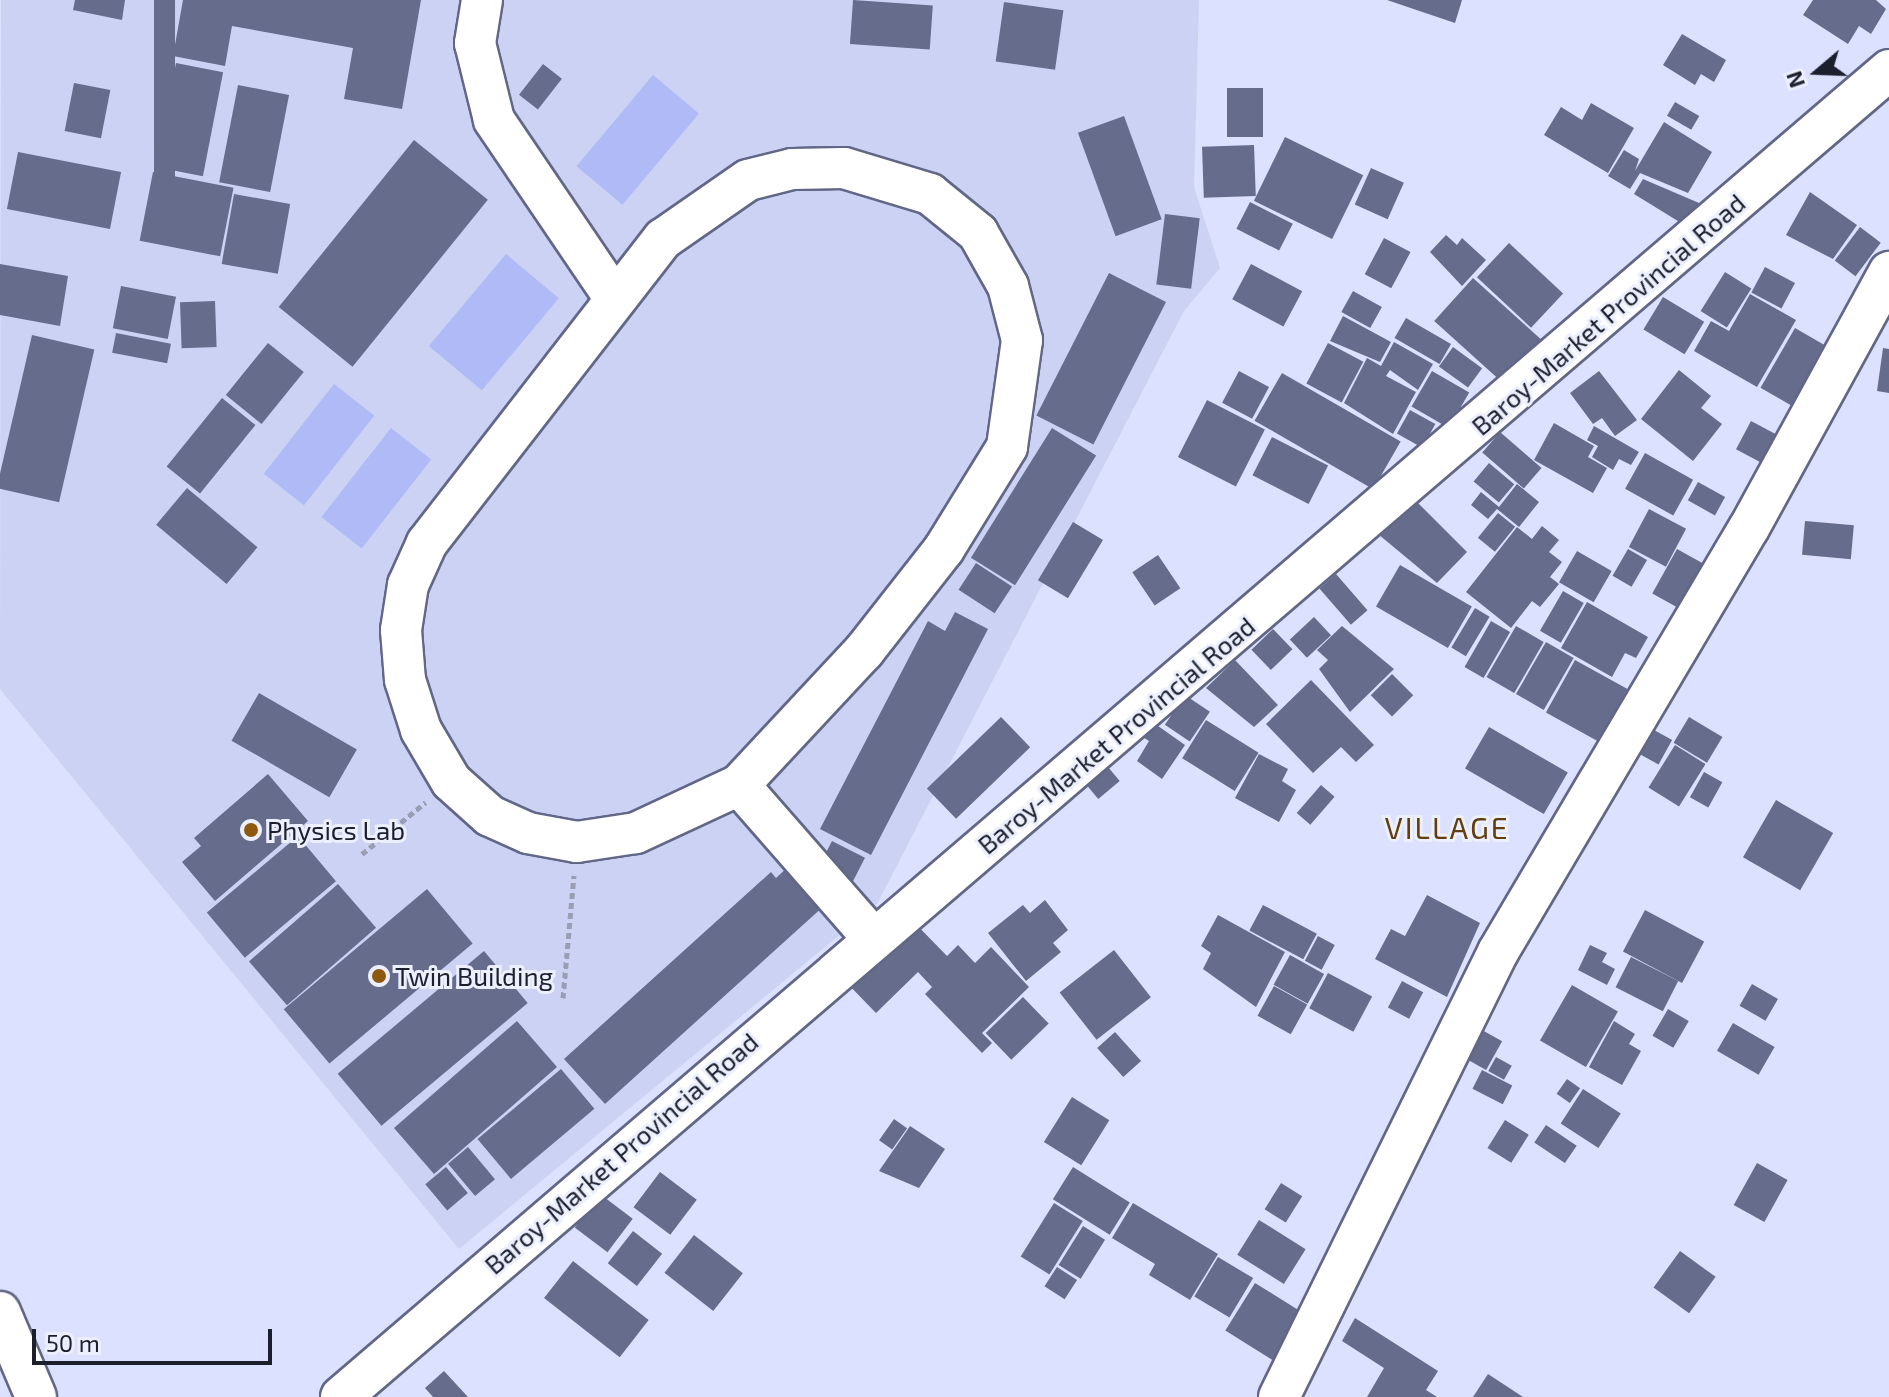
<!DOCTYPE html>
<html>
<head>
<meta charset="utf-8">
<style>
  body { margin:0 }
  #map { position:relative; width:1889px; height:1397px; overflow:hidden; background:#dbe1fe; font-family:"Exo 2",sans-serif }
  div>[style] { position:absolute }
  .built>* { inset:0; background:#cbd2f4 }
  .green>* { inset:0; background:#afbaf6; transform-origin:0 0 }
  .building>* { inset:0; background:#666c8b; transform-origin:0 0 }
  .path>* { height:5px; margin-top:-2.5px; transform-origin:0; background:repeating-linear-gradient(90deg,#999eb5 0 6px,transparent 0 10px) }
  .roads { filter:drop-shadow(2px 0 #626787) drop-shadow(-2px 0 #626787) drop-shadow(0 2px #626787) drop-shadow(0 -2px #626787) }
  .minor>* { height:40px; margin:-20px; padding:0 20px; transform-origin:20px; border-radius:20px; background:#fff }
  .dots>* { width:22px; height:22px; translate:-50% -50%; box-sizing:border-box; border:4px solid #eceffe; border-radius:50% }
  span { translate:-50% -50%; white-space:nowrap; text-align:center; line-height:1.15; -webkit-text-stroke:6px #eceffe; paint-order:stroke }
  .street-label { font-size:26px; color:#1c1f2c }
  .poi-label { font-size:26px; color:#1c1f2c }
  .left { translate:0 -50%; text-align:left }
  .quarter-label { font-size:30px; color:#633d0d; letter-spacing:2px }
  .north { position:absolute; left:1777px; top:32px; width:80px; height:80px; -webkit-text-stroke:6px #eceffe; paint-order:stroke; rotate:251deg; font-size:22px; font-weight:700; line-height:32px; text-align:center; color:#1c1f2c }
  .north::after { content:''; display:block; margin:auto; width:28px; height:36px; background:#1c1f2c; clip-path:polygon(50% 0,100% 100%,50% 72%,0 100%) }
  .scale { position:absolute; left:32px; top:1329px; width:240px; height:36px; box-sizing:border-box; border:4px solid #1c1f2c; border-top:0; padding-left:10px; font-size:24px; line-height:28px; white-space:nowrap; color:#1c1f2c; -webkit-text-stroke:6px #eceffe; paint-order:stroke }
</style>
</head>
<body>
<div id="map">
  <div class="built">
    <i style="clip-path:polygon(1px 0,1199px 0,1194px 187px,1220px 268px,1184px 311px,877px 904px,459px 1249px,0 689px)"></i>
  </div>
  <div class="green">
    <i style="left:653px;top:75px;width:60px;height:119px;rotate:40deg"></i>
    <i style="left:506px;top:254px;width:69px;height:120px;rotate:40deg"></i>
    <i style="left:334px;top:384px;width:51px;height:114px;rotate:38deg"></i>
    <i style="left:391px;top:428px;width:51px;height:113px;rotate:38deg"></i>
  </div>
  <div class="building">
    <i style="clip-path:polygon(75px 0,125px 0,122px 20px,73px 10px)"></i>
    <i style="left:154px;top:0;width:21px;height:237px"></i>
    <i style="clip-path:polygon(183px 0,421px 0,402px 109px,344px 99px,353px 48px,232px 26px,225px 66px,173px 56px)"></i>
    <i style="left:853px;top:0;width:80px;height:44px;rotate:4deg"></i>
    <i style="clip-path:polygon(1387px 0,1462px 0,1455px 23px)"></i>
    <i style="clip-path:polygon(1813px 0,1876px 0,1886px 9px,1871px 34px,1859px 26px,1848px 44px,1803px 15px)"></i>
    <i style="left:1004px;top:2px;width:60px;height:60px;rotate:8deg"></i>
    <i style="clip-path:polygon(1682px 34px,1726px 60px,1714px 82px,1701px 74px,1695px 85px,1663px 65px)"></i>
    <i style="left:176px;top:63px;width:48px;height:106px;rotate:11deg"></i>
    <i style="left:543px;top:64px;width:24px;height:39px;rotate:38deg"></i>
    <i style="left:74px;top:83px;width:37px;height:49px;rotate:11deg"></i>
    <i style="left:238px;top:85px;width:52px;height:99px;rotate:11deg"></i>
    <i style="left:1227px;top:88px;width:36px;height:49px"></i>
    <i style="left:1675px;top:102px;width:28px;height:16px;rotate:30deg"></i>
    <i style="clip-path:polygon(1591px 103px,1634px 128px,1608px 173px,1544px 135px,1561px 107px,1582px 120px)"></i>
    <i style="left:1124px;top:116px;width:110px;height:49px;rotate:70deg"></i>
    <i style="clip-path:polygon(1664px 122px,1712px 152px,1688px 193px,1640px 173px,1630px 189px,1608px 176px,1624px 150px,1639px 159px,1635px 171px)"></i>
    <i style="left:1285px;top:137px;width:87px;height:71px;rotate:26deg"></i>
    <i style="left:414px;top:140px;width:95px;height:215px;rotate:39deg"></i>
    <i style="left:1254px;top:145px;width:51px;height:52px;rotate:88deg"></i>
    <i style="left:18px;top:152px;width:105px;height:58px;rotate:11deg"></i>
    <i style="left:1371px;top:168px;width:36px;height:40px;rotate:24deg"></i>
    <i style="left:153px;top:172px;width:82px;height:70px;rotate:11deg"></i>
    <i style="clip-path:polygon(1643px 179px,1699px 203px,1686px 226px,1634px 194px)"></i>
    <i style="clip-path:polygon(1810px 192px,1857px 225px,1833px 259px,1786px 235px)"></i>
    <i style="left:234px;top:194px;width:57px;height:71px;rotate:10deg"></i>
    <i style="left:1250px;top:202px;width:48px;height:30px;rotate:27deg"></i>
    <i style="left:1165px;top:214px;width:35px;height:71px;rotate:7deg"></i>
    <i style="left:1860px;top:227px;width:26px;height:42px;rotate:37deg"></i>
    <i style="clip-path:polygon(1446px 235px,1457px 245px,1462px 238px,1486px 260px,1462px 286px,1430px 252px)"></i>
    <i style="left:1384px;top:238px;width:30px;height:41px;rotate:28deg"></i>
    <i style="left:1509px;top:243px;width:74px;height:47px;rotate:43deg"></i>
    <i style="clip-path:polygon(0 264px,68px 276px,60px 326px,0 315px)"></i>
    <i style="left:1251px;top:264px;width:58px;height:40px;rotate:28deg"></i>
    <i style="left:1765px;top:267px;width:34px;height:29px;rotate:28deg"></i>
    <i style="left:1725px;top:272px;width:31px;height:46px;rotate:32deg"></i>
    <i style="left:1109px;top:273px;width:64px;height:160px;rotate:27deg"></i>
    <i style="left:1473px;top:278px;width:91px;height:58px;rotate:42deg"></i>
    <i style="left:121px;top:286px;width:56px;height:43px;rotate:11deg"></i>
    <i style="left:1353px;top:291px;width:33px;height:24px;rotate:29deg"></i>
    <i style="clip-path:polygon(1750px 294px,1796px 320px,1757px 387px,1694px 351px,1711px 321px,1729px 331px)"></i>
    <i style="left:1663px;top:297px;width:48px;height:38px;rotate:31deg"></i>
    <i style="left:215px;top:301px;width:46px;height:35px;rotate:88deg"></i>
    <i style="clip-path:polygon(1343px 316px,1391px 342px,1380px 362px,1330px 341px)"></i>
    <i style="left:1406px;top:318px;width:52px;height:23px;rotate:30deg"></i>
    <i style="left:1795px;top:328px;width:39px;height:69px;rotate:30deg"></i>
    <i style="left:116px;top:333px;width:56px;height:20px;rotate:11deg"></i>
    <i style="left:32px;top:335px;width:64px;height:157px;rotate:13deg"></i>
    <i style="clip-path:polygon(1394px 342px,1433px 364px,1418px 390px,1390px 370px,1386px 376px,1416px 392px,1393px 434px,1344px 403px,1367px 358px,1381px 366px)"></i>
    <i style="left:268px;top:343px;width:46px;height:67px;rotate:39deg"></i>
    <i style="left:1328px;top:343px;width:40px;height:46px;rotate:28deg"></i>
    <i style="left:1453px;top:347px;width:36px;height:24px;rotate:36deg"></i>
    <i style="clip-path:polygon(1883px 348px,1889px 349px,1889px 393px,1877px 391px)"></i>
    <i style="clip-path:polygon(1679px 370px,1711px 396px,1701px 408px,1722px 424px,1693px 461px,1641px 419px)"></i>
    <i style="left:1239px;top:371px;width:34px;height:36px;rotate:28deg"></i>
    <i style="left:1432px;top:371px;width:43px;height:41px;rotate:30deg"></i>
    <i style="clip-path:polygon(1599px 371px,1637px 420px,1615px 436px,1602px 418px,1593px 424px,1570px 393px)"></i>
    <i style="left:1282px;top:373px;width:137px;height:55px;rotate:30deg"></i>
    <i style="left:222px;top:398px;width:43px;height:88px;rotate:39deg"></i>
    <i style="left:1207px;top:400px;width:65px;height:64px;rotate:27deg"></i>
    <i style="left:1410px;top:410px;width:29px;height:27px;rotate:29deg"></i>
    <i style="left:1751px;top:421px;width:32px;height:32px;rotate:28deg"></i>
    <i style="clip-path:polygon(1554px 423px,1594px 446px,1588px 457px,1607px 468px,1593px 493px,1534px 460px)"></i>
    <i style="clip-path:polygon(1594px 426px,1639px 452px,1631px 465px,1619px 459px,1613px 470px,1592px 457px,1598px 446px,1587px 440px)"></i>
    <i style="left:1052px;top:428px;width:52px;height:153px;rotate:32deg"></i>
    <i style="left:1500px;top:432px;width:55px;height:27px;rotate:41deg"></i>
    <i style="left:1272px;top:437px;width:63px;height:43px;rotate:27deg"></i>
    <i style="left:1645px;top:453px;width:55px;height:41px;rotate:29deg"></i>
    <i style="left:1489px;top:463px;width:33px;height:24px;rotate:40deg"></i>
    <i style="left:1698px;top:482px;width:31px;height:21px;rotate:29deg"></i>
    <i style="clip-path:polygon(1517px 484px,1539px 502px,1519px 527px,1497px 509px,1488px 519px,1471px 505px,1481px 492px,1499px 507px)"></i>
    <i style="left:187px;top:488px;width:92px;height:48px;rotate:40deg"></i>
    <i style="clip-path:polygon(1413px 498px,1467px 552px,1437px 583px,1378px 534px)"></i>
    <i style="left:1649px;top:509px;width:42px;height:43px;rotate:28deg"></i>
    <i style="left:1498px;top:513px;width:22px;height:32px;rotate:39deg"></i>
    <i style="left:1805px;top:521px;width:49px;height:34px;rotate:5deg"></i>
    <i style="left:1073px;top:522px;width:35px;height:68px;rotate:31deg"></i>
    <i style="clip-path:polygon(1542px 526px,1559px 540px,1549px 552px,1562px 562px,1550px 577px,1559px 584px,1540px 607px,1532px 601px,1511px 628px,1466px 592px,1517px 527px,1532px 539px)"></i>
    <i style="left:1628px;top:549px;width:22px;height:31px;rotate:30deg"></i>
    <i style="left:1677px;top:549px;width:33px;height:51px;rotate:29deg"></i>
    <i style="left:1577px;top:551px;width:40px;height:36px;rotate:30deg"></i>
    <i style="left:1158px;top:555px;width:40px;height:31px;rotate:56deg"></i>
    <i style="left:976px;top:563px;width:43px;height:32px;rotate:33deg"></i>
    <i style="left:1400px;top:565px;width:83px;height:48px;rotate:30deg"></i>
    <i style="left:1336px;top:574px;width:48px;height:22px;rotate:49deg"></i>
    <i style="left:1563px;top:591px;width:24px;height:46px;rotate:30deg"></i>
    <i style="clip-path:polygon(1587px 602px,1648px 637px,1636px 658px,1625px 653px,1612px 677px,1561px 648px)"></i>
    <i style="left:1475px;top:608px;width:17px;height:46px;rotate:31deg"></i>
    <i style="clip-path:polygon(955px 612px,988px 629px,871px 855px,820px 829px,928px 621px,945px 631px)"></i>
    <i style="left:1314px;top:617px;width:25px;height:33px;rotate:47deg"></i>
    <i style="left:1491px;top:621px;width:22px;height:53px;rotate:30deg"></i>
    <i style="clip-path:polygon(1342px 626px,1394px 669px,1350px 712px,1319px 669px,1328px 660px,1317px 650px)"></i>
    <i style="left:1516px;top:626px;width:32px;height:59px;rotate:30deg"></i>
    <i style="left:1273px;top:629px;width:28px;height:30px;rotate:46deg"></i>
    <i style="left:1546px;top:642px;width:32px;height:60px;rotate:30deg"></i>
    <i style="clip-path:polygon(1235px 660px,1278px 705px,1254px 727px,1206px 688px)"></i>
    <i style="left:1575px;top:660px;width:60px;height:60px;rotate:29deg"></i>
    <i style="left:1392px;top:674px;width:30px;height:30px;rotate:45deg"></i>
    <i style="clip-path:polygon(1311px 680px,1374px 745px,1356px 762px,1341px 747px,1313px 773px,1266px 724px)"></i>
    <i style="left:259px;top:693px;width:113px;height:55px;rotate:30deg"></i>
    <i style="left:1185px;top:695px;width:30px;height:36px;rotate:34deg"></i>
    <i style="left:1001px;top:717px;width:42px;height:103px;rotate:46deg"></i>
    <i style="left:1689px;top:717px;width:39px;height:30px;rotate:31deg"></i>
    <i style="left:1206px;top:720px;width:62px;height:45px;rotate:32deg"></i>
    <i style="clip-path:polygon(1151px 721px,1185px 745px,1162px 779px,1137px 761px,1149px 741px,1141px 736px)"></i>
    <i style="left:1645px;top:725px;width:31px;height:28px;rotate:29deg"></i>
    <i style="left:1489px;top:727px;width:91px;height:48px;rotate:30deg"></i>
    <i style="left:1675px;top:745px;width:36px;height:50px;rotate:32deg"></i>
    <i style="clip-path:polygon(1259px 754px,1288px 769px,1282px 781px,1296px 790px,1279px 822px,1235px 798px)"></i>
    <i style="left:1103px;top:761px;width:26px;height:28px;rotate:50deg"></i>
    <i style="left:1704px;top:772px;width:21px;height:29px;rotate:29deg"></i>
    <i style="clip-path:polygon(268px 774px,308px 821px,215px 901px,182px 862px,201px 846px,194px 838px)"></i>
    <i style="left:1321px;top:785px;width:18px;height:37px;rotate:41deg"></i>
    <i style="left:1776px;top:800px;width:66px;height:66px;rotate:30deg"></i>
    <i style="left:298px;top:836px;width:59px;height:119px;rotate:50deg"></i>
    <i style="left:832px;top:841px;width:37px;height:32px;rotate:27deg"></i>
    <i style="clip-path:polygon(790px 865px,825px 905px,605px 1104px,564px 1059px,771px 872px,776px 878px)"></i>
    <i style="left:338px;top:884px;width:58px;height:118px;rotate:49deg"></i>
    <i style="left:427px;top:889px;width:71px;height:187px;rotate:50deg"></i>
    <i style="clip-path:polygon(1427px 895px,1480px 923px,1447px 997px,1375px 959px,1391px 929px,1405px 936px)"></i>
    <i style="clip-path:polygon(1045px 900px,1068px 930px,1053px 943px,1061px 952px,1026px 981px,988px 933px,1023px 905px,1030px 913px)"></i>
    <i style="left:1263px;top:905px;width:61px;height:29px;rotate:28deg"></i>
    <i style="left:1645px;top:910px;width:67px;height:47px;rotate:28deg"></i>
    <i style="clip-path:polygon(1218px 915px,1285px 952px,1256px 1007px,1203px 969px,1211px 953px,1201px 946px)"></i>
    <i style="clip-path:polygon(909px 917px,947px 956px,958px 945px,975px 963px,991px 947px,1029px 987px,982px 1033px,992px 1043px,982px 1053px,925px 994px,932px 987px,918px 972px,876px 1013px,844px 980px)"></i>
    <i style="left:1318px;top:936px;width:19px;height:28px;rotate:28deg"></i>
    <i style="clip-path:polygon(1590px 945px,1607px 953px,1602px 962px,1615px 969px,1607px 985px,1578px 970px)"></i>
    <i style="left:1114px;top:950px;width:60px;height:69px;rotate:52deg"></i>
    <i style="left:484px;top:951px;width:68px;height:191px;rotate:50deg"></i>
    <i style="left:1290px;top:955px;width:39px;height:34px;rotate:29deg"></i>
    <i style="left:1631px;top:957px;width:53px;height:34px;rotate:27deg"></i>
    <i style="left:1328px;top:973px;width:50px;height:40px;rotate:28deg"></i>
    <i style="left:1402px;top:981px;width:24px;height:30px;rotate:28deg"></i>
    <i style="left:1752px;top:984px;width:30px;height:25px;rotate:30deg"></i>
    <i style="left:1572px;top:985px;width:53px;height:64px;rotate:30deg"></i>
    <i style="left:1274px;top:986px;width:38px;height:34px;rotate:29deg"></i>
    <i style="left:1023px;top:997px;width:37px;height:52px;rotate:46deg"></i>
    <i style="left:1668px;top:1009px;width:24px;height:31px;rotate:30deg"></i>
    <i style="left:517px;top:1021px;width:61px;height:163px;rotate:49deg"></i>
    <i style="clip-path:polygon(1614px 1021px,1635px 1034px,1629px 1044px,1641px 1051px,1622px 1085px,1589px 1067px)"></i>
    <i style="left:1733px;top:1023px;width:48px;height:32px;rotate:30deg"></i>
    <i style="left:1482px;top:1030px;width:23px;height:33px;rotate:29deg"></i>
    <i style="left:1115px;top:1032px;width:39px;height:24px;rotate:48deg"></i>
    <i style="left:1496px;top:1057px;width:18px;height:16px;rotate:29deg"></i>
    <i style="left:561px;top:1069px;width:52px;height:109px;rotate:50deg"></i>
    <i style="left:1482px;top:1070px;width:34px;height:21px;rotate:27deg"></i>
    <i style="left:1567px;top:1079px;width:16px;height:18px;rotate:35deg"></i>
    <i style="left:1583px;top:1089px;width:45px;height:41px;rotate:33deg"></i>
    <i style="left:1072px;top:1097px;width:44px;height:53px;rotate:32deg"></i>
    <i style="left:894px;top:1119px;width:16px;height:26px;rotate:35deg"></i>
    <i style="left:1505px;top:1120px;width:28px;height:33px;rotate:32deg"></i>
    <i style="left:1546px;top:1125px;width:37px;height:21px;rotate:34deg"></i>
    <i style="clip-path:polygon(910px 1126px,945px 1149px,919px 1188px,879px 1171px)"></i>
    <i style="left:468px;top:1147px;width:42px;height:26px;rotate:50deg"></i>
    <i style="left:1757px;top:1163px;width:35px;height:48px;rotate:29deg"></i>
    <i style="left:446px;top:1167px;width:34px;height:27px;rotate:50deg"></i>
    <i style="left:1073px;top:1167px;width:67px;height:38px;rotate:32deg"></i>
    <i style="left:660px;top:1172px;width:46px;height:44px;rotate:37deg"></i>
    <i style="left:1281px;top:1183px;width:25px;height:31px;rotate:32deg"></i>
    <i style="left:600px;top:1194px;width:41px;height:42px;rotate:37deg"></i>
    <i style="left:1054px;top:1203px;width:34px;height:63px;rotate:32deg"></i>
    <i style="clip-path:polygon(1133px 1203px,1218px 1254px,1190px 1300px,1149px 1275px,1155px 1264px,1112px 1238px)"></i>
    <i style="left:1259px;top:1220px;width:55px;height:41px;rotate:32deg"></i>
    <i style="left:1083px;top:1226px;width:26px;height:46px;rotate:32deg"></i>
    <i style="left:633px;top:1231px;width:37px;height:41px;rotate:38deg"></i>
    <i style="left:694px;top:1235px;width:62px;height:48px;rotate:38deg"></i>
    <i style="left:1680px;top:1251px;width:44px;height:45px;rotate:36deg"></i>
    <i style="left:1218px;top:1257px;width:41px;height:46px;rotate:31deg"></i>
    <i style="left:573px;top:1261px;width:96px;height:47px;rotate:38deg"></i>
    <i style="left:1057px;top:1267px;width:24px;height:23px;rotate:33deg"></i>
    <i style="left:1255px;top:1283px;width:60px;height:56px;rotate:32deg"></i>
    <i style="clip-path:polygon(1355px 1318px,1438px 1371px,1426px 1390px,1437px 1397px,1367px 1397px,1384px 1368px,1342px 1341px)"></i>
    <i style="clip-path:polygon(444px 1371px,468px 1397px,433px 1397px,425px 1388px)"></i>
    <i style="clip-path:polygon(1488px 1374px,1523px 1397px,1473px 1397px)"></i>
  </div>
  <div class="path">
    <i style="left:362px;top:854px;width:82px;rotate:-39.1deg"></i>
    <i style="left:563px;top:998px;width:123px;rotate:-84.9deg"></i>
  </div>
  <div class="roads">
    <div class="minor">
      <i style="left:482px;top:0;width:44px;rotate:99.2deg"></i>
      <i style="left:475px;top:43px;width:79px;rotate:76.1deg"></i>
      <i style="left:494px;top:120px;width:212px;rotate:55.9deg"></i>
      <i style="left:844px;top:168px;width:90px;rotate:16.8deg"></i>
      <i style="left:930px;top:194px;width:62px;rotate:39.1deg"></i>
      <i style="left:978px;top:233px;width:61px;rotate:60.5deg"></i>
      <i style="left:1008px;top:286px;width:56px;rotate:75.5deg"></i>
      <i style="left:1022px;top:340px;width:108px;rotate:98deg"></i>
      <i style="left:1007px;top:447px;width:120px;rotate:121.7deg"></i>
      <i style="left:944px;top:549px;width:130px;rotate:128.1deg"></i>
      <i style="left:864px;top:651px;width:183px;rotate:133deg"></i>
      <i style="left:739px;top:785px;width:114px;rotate:155deg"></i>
      <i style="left:636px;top:833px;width:60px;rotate:171.3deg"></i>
      <i style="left:577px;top:842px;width:50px;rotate:-169.6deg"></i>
      <i style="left:528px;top:833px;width:42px;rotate:-155.9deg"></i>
      <i style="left:490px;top:816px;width:52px;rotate:-138.1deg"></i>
      <i style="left:451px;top:781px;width:59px;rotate:-120.5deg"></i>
      <i style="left:421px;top:730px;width:52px;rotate:-107.7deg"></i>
      <i style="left:405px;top:680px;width:50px;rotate:-94.6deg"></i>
      <i style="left:401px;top:630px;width:46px;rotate:-81.2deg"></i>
      <i style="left:408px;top:585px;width:46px;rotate:-65.7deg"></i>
      <i style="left:427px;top:543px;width:385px;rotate:-52.2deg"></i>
      <i style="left:663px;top:239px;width:103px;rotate:-34.8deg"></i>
      <i style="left:748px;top:180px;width:45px;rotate:-14deg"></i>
      <i style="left:792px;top:169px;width:52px;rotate:-1.1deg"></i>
      <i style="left:739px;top:785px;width:201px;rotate:48.8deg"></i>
      <i style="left:0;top:1312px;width:92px;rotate:67deg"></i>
      <i style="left:341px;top:1397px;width:2039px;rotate:-40.6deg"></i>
      <i style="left:1279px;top:1397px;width:496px;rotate:-63.8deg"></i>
      <i style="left:1498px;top:952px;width:493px;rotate:-59.4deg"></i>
      <i style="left:1749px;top:528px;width:292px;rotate:-61.3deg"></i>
    </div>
  </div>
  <div class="dots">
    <i style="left:251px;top:830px;background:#8f580f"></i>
    <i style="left:379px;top:976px;background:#8f580f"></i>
  </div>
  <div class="street-label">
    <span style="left:1608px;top:314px;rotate:-41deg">Baroy-Market Provincial Road</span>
    <span style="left:1116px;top:735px;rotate:-40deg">Baroy-Market Provincial Road</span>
    <span style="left:621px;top:1153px;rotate:-41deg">Baroy-Market Provincial Road</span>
  </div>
  <div class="poi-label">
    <span class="left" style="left:267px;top:830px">Physics Lab</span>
    <span class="left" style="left:395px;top:976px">Twin Building</span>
  </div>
  <div class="quarter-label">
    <span style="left:1447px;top:827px">VILLAGE</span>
  </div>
  <div class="north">N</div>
  <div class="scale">50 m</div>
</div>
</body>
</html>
